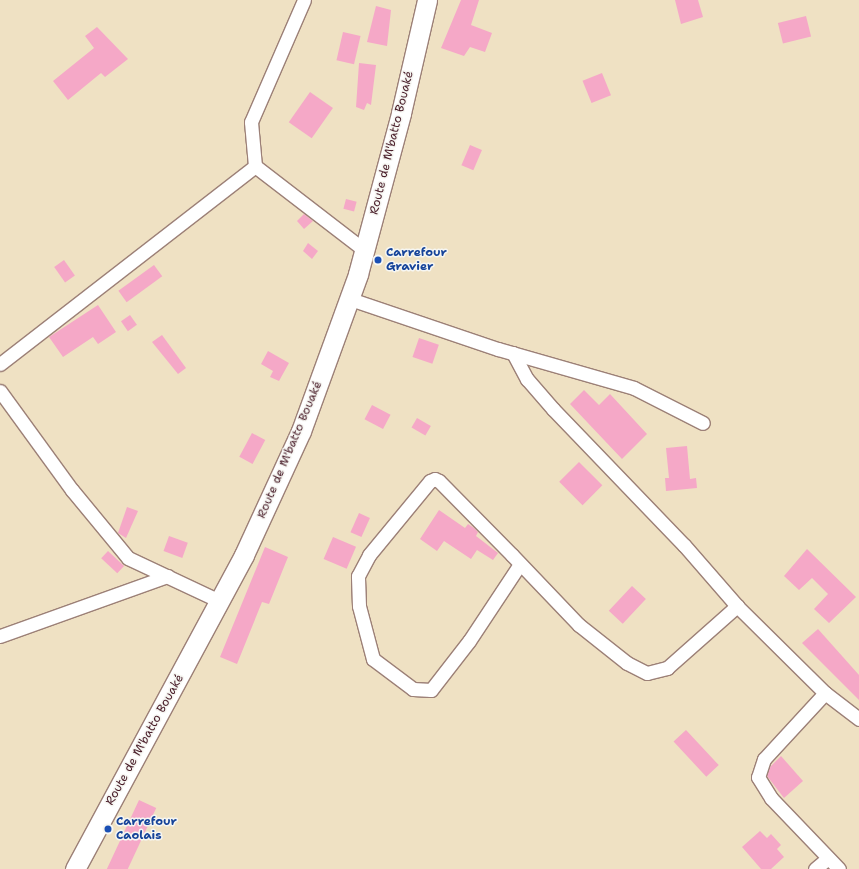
<!DOCTYPE html>
<html>
<head>
<meta charset="utf-8">
<style>
  body { margin:0 }
  #map { position:relative; width:859px; height:869px; overflow:hidden; background:#efe1c3; font-family:"Shantell Sans",sans-serif }
  div>[style] { position:absolute }
  .building>* { inset:0; background:#f5a8c7; transform-origin:0 0 }
  .roads { filter:drop-shadow(1px 0 #9c8077) drop-shadow(-1px 0 #9c8077) drop-shadow(0 1px #9c8077) drop-shadow(0 -1px #9c8077) }
  .street>* { height:13px; margin:-6.5px; padding:0 6.5px; transform-origin:6.5px; border-radius:6.5px; background:#fff }
  .secondary>* { height:19px; margin:-9.5px; padding:0 9.5px; transform-origin:9.5px; border-radius:9.5px; background:#fff }
  .dots>* { width:11px; height:11px; translate:-50% -50%; box-sizing:border-box; border:2px solid #f6f6f2; border-radius:50% }
  span { translate:-50% -50%; white-space:nowrap; text-align:center; line-height:1.15; -webkit-text-stroke:3px #f6f6f2; paint-order:stroke }
  .street-label { font-size:12px; color:#4a1f2b }
  .transit-label { font-size:12px; color:#164399; font-weight:700 }
  .left { translate:0 -50%; text-align:left }
</style>
</head>
<body>
<div id="map">
  <div class="building">
    <i style="clip-path:polygon(461px 0,479px 0,471px 25px,492px 33px,485px 52px,470px 47px,464px 56px,441px 48px)"></i>
    <i style="clip-path:polygon(675px 0,698px 0,703px 17px,681px 24px)"></i>
    <i style="clip-path:polygon(376px 6px,391px 10px,387px 46px,367px 42px)"></i>
    <i style="left:806px;top:16px;width:21px;height:29px;rotate:76deg"></i>
    <i style="clip-path:polygon(97px 27px,128px 59px,105px 77px,101px 73px,68px 100px,53px 81px,94px 48px,85px 36px)"></i>
    <i style="left:343px;top:32px;width:18px;height:29px;rotate:13deg"></i>
    <i style="clip-path:polygon(359px 63px,376px 65px,371px 105px,367px 103px,364px 110px,356px 107px)"></i>
    <i style="left:602px;top:73px;width:24px;height:21px;rotate:68deg"></i>
    <i style="left:310px;top:92px;width:28px;height:37px;rotate:35deg"></i>
    <i style="left:470px;top:145px;width:13px;height:22px;rotate:23deg"></i>
    <i style="left:346px;top:199px;width:11px;height:10px;rotate:15deg"></i>
    <i style="clip-path:polygon(304px 214px,313px 221px,304px 229px,297px 221px)"></i>
    <i style="clip-path:polygon(308px 243px,318px 251px,312px 259px,303px 251px)"></i>
    <i style="left:64px;top:260px;width:19px;height:12px;rotate:55deg"></i>
    <i style="left:154px;top:265px;width:14px;height:44px;rotate:54deg"></i>
    <i style="clip-path:polygon(98px 305px,116px 332px,98px 344px,93px 337px,63px 357px,49px 337px)"></i>
    <i style="left:130px;top:315px;width:12px;height:11px;rotate:55deg"></i>
    <i style="clip-path:polygon(162px 335px,186px 368px,178px 374px,152px 342px)"></i>
    <i style="left:419px;top:338px;width:21px;height:20px;rotate:19deg"></i>
    <i style="clip-path:polygon(268px 351px,289px 363px,279px 381px,270px 377px,273px 371px,261px 364px)"></i>
    <i style="clip-path:polygon(584px 390px,599px 405px,610px 394px,647px 434px,622px 459px,570px 404px)"></i>
    <i style="left:372px;top:405px;width:21px;height:16px;rotate:28deg"></i>
    <i style="left:417px;top:418px;width:16px;height:11px;rotate:30deg"></i>
    <i style="left:252px;top:433px;width:15px;height:27px;rotate:28deg"></i>
    <i style="clip-path:polygon(687px 446px,690px 479px,696px 478px,697px 488px,666px 491px,665px 478px,669px 478px,666px 448px)"></i>
    <i style="left:579px;top:462px;width:33px;height:28px;rotate:45deg"></i>
    <i style="clip-path:polygon(127px 507px,138px 511px,126px 538px,118px 533px)"></i>
    <i style="clip-path:polygon(439px 510px,465px 528px,468px 524px,474px 528px,478px 532px,476px 536px,498px 553px,493px 560px,477px 550px,471px 559px,444px 541px,437px 551px,420px 539px)"></i>
    <i style="left:359px;top:513px;width:12px;height:21px;rotate:24deg"></i>
    <i style="left:169px;top:536px;width:20px;height:16px;rotate:20deg"></i>
    <i style="left:333px;top:537px;width:25px;height:24px;rotate:23deg"></i>
    <i style="clip-path:polygon(265px 547px,288px 557px,269px 604px,262px 602px,237px 664px,220px 657px)"></i>
    <i style="clip-path:polygon(807px 549px,856px 597px,829px 623px,814px 609px,828px 594px,812px 578px,799px 590px,784px 576px)"></i>
    <i style="left:108px;top:551px;width:22px;height:10px;rotate:43deg"></i>
    <i style="left:632px;top:586px;width:19px;height:34px;rotate:43deg"></i>
    <i style="clip-path:polygon(818px 629px,859px 675px,859px 700px,802px 643px)"></i>
    <i style="left:686px;top:730px;width:48px;height:17px;rotate:47deg"></i>
    <i style="clip-path:polygon(781px 756px,803px 781px,784px 798px,767px 776px,770px 767px)"></i>
    <i style="left:139px;top:800px;width:19px;height:76px;rotate:25deg"></i>
    <i style="clip-path:polygon(760px 831px,767px 838px,771px 834px,781px 845px,777px 849px,784px 857px,771px 869px,761px 869px,742px 847px)"></i>
  </div>
  <div class="roads">
    <div class="street">
      <i style="left:304px;top:0;width:133px;rotate:113.5deg"></i>
      <i style="left:251px;top:122px;width:44px;rotate:84.8deg"></i>
      <i style="left:255px;top:166px;width:138px;rotate:37.6deg"></i>
      <i style="left:350px;top:299px;width:156px;rotate:18.7deg"></i>
      <i style="left:498px;top:349px;width:141px;rotate:16deg"></i>
      <i style="left:634px;top:388px;width:77px;rotate:26.9deg"></i>
      <i style="left:513px;top:353px;width:30px;rotate:62deg"></i>
      <i style="left:527px;top:379px;width:40px;rotate:49deg"></i>
      <i style="left:553px;top:409px;width:189px;rotate:46.1deg"></i>
      <i style="left:684px;top:545px;width:81px;rotate:49deg"></i>
      <i style="left:737px;top:606px;width:124px;rotate:44.7deg"></i>
      <i style="left:825px;top:693px;width:43px;rotate:37.4deg"></i>
      <i style="left:0;top:364px;width:323px;rotate:-37.8deg"></i>
      <i style="left:0;top:391px;width:122px;rotate:54deg"></i>
      <i style="left:72px;top:490px;width:88px;rotate:50.5deg"></i>
      <i style="left:128px;top:558px;width:102px;rotate:25.1deg"></i>
      <i style="left:520px;top:564px;width:92px;rotate:123.5deg"></i>
      <i style="left:469px;top:641px;width:62px;rotate:127.8deg"></i>
      <i style="left:431px;top:690px;width:18px;rotate:-177deg"></i>
      <i style="left:413px;top:689px;width:50px;rotate:-143.1deg"></i>
      <i style="left:373px;top:659px;width:55px;rotate:-104.8deg"></i>
      <i style="left:359px;top:606px;width:30px;rotate:-92deg"></i>
      <i style="left:358px;top:576px;width:24px;rotate:-62deg"></i>
      <i style="left:369px;top:555px;width:96px;rotate:-50.5deg"></i>
      <i style="left:430px;top:481px;width:5px;rotate:-22deg"></i>
      <i style="left:435px;top:479px;width:4px;rotate:27deg"></i>
      <i style="left:439px;top:481px;width:104px;rotate:45.4deg"></i>
      <i style="left:512px;top:555px;width:97px;rotate:46.3deg"></i>
      <i style="left:579px;top:625px;width:61px;rotate:38.4deg"></i>
      <i style="left:627px;top:663px;width:22px;rotate:27deg"></i>
      <i style="left:647px;top:673px;width:21px;rotate:-14deg"></i>
      <i style="left:667px;top:668px;width:94px;rotate:-41.5deg"></i>
      <i style="left:0;top:636px;width:178px;rotate:-19.7deg"></i>
      <i style="left:825px;top:693px;width:90px;rotate:132.7deg"></i>
      <i style="left:764px;top:759px;width:19px;rotate:108deg"></i>
      <i style="left:758px;top:777px;width:25px;rotate:58deg"></i>
      <i style="left:771px;top:798px;width:98px;rotate:46.2deg"></i>
      <i style="left:815px;top:869px;width:17px;rotate:-40deg"></i>
    </div>
    <div class="secondary">
      <i style="left:75px;top:869px;width:357px;rotate:-61.7deg"></i>
      <i style="left:244px;top:555px;width:136px;rotate:-65.3deg"></i>
      <i style="left:301px;top:431px;width:167px;rotate:-70deg"></i>
      <i style="left:358px;top:274px;width:167px;rotate:-75deg"></i>
      <i style="left:401px;top:113px;width:116px;rotate:-77deg"></i>
    </div>
  </div>
  <div class="dots">
    <i style="left:378px;top:260px;background:#1a4fb4"></i>
    <i style="left:108px;top:829px;background:#1a4fb4"></i>
  </div>
  <div class="street-label">
    <span style="left:392px;top:143px;rotate:-76deg">Route de M'batto Bouaké</span>
    <span style="left:290px;top:450px;rotate:-67deg">Route de M'batto Bouaké</span>
    <span style="left:145px;top:740px;rotate:-61deg">Route de M'batto Bouaké</span>
  </div>
  <div class="transit-label">
    <span class="left" style="left:386px;top:260px">Carrefour<br>Gravier</span>
    <span class="left" style="left:116px;top:829px">Carrefour<br>Caolais</span>
  </div>
</div>
</body>
</html>
